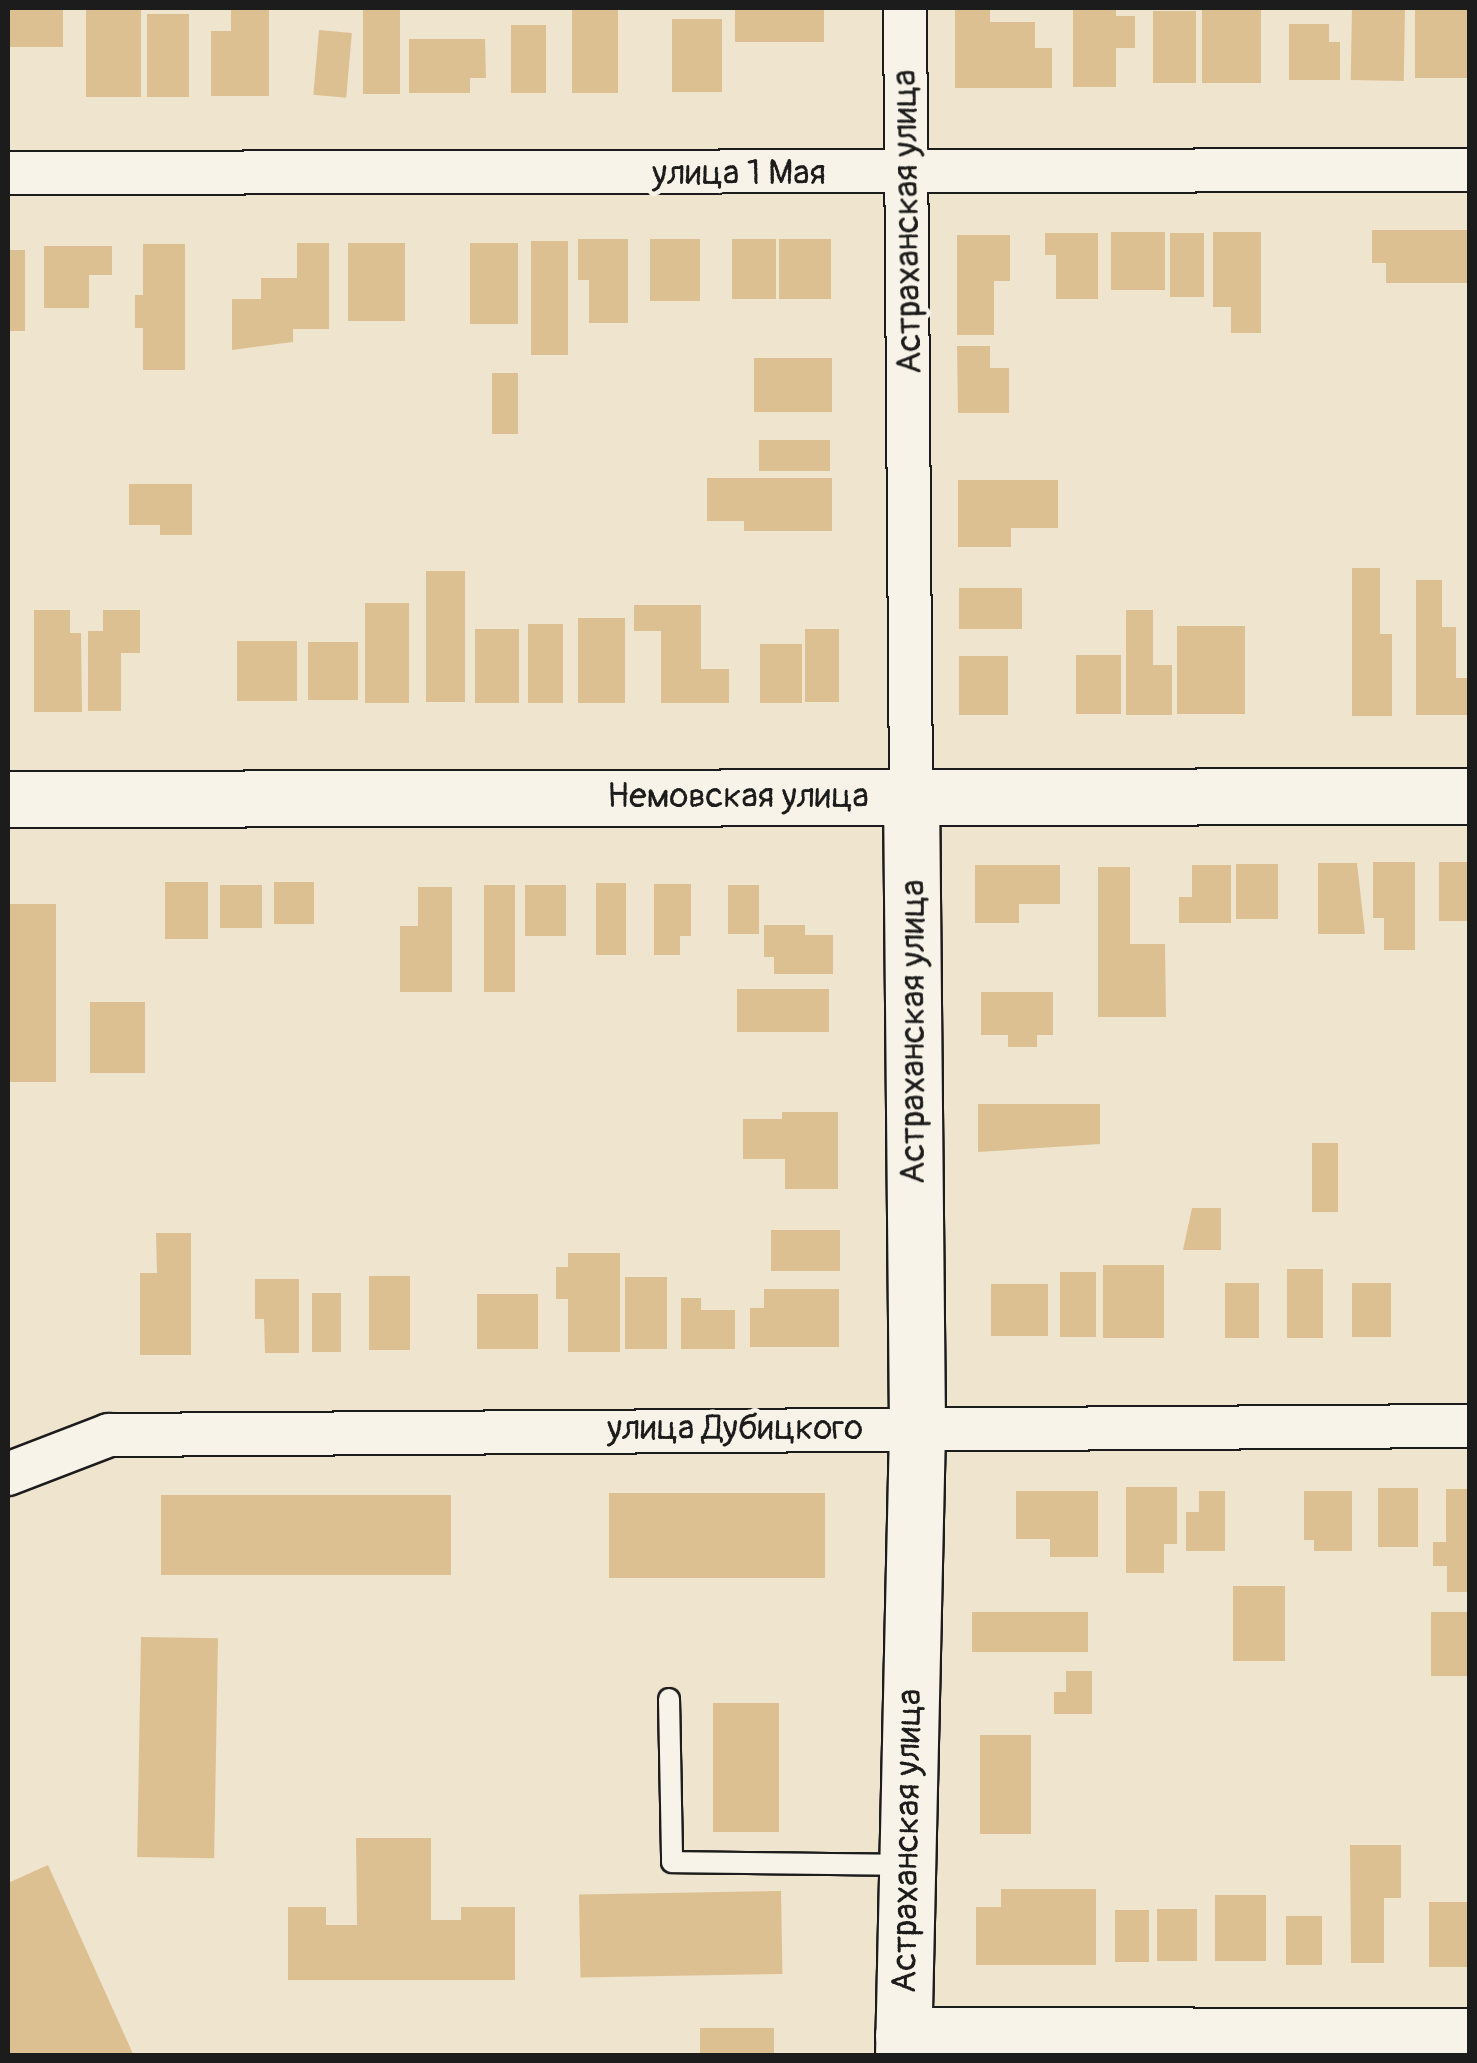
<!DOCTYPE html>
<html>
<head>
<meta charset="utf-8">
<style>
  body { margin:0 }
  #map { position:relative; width:1477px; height:2063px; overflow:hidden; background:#efe4ce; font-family:Pangolin,sans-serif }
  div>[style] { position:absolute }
  .building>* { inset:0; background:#ddc091; transform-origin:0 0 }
  .roads { filter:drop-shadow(2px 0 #1c1c1c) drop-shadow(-2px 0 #1c1c1c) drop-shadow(0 2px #1c1c1c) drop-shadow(0 -2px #1c1c1c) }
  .lane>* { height:20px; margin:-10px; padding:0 10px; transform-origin:10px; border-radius:10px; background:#f7f3e8 }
  .street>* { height:42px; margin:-21px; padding:0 21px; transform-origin:21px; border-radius:21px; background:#f7f3e8 }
  .secondary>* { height:55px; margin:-27.5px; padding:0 27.5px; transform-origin:27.5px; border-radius:27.5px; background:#f7f3e8 }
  span { translate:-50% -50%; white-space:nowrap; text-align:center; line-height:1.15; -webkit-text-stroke:9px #f7f3e8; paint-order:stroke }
  .street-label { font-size:35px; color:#1c1c1c }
  .frame { position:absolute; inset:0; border:10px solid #1c1c1c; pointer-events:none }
</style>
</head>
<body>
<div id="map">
  <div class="building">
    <i style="left:8px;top:8px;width:55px;height:39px"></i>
    <i style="left:86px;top:8px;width:55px;height:89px"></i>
    <i style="clip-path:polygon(231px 8px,269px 8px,269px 96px,211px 96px,211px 31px,231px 31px)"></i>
    <i style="left:363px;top:8px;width:37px;height:86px"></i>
    <i style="left:572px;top:8px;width:46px;height:85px"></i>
    <i style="left:735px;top:8px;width:89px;height:34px"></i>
    <i style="clip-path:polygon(955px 8px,990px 8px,990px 22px,1035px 22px,1035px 48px,1052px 48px,1052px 88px,955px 88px)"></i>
    <i style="clip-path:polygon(1073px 8px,1116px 8px,1116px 16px,1135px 16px,1135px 48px,1116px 48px,1116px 87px,1073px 87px)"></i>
    <i style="left:1202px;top:8px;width:59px;height:75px"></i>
    <i style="left:1352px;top:8px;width:53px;height:72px;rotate:1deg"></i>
    <i style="left:1415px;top:8px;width:53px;height:70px"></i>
    <i style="left:1153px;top:11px;width:43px;height:72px"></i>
    <i style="left:147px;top:14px;width:42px;height:83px"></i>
    <i style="left:672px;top:19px;width:50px;height:73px"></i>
    <i style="clip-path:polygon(1289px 24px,1329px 24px,1329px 42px,1340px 42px,1340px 80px,1289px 80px)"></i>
    <i style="left:511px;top:25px;width:35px;height:68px"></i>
    <i style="left:319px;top:30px;width:33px;height:65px;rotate:5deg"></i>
    <i style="clip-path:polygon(409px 39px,485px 39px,486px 78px,470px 78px,470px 93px,409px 93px)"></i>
    <i style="clip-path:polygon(1372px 230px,1470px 230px,1470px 283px,1386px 283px,1386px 263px,1372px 263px)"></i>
    <i style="left:1111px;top:232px;width:54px;height:58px"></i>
    <i style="clip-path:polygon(1213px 232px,1261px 232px,1261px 333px,1231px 333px,1231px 307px,1213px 307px)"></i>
    <i style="clip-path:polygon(1045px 233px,1098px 233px,1098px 299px,1056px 299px,1056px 255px,1045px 255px)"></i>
    <i style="left:1170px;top:233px;width:34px;height:64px"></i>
    <i style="clip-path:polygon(957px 235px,1010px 235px,1010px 281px,994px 281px,994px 335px,957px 335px)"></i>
    <i style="clip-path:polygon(578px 239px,628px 239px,628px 323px,589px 323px,589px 280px,578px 280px)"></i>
    <i style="left:650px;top:239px;width:50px;height:62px"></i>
    <i style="left:732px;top:239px;width:44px;height:60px"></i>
    <i style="left:779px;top:239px;width:52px;height:60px"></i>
    <i style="left:531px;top:241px;width:37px;height:114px"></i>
    <i style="clip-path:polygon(297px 243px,329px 243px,329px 329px,293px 329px,293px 342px,232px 350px,232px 299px,261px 299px,261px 278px,297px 278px)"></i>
    <i style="left:405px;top:243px;width:78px;height:57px;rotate:90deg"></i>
    <i style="left:470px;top:243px;width:48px;height:81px"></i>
    <i style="clip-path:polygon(143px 244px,185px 244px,185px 370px,143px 370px,143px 328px,135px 328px,135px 295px,143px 295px)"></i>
    <i style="clip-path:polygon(44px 246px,112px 246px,112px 275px,89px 275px,89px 308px,44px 308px)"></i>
    <i style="left:8px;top:250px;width:17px;height:81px"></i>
    <i style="clip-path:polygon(957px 346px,990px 346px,990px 368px,1009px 368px,1009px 413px,958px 413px)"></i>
    <i style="left:754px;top:358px;width:78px;height:54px"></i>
    <i style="left:492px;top:373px;width:26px;height:61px"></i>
    <i style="left:759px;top:440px;width:71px;height:31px"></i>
    <i style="clip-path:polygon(707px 478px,832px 478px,832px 531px,744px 531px,744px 521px,707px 521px)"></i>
    <i style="clip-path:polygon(958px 480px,1058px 480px,1058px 528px,1011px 528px,1011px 547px,958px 547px)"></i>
    <i style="clip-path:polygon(129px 484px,192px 484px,192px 535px,160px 535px,160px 525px,129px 525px)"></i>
    <i style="clip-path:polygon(1352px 568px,1380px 568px,1380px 634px,1392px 634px,1392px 716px,1352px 716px)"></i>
    <i style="left:426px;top:571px;width:39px;height:131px"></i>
    <i style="clip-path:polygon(1416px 580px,1442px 580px,1442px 627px,1456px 627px,1456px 678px,1470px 678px,1470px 715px,1416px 715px)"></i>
    <i style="left:959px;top:588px;width:63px;height:41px"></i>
    <i style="left:365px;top:603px;width:44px;height:100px"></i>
    <i style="clip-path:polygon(634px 605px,701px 605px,701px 669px,729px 669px,729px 703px,661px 703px,661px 631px,634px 631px)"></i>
    <i style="clip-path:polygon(34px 610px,70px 610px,70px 633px,81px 633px,82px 712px,34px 712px)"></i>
    <i style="clip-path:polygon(103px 610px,140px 610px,140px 653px,121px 653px,121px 711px,88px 711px,88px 631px,103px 631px)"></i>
    <i style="clip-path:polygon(1126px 610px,1153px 610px,1153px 665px,1172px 665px,1172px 715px,1126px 715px)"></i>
    <i style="left:578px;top:618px;width:47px;height:85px"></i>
    <i style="left:528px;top:624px;width:35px;height:79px"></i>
    <i style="left:1177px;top:626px;width:68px;height:88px"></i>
    <i style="left:475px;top:629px;width:44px;height:74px"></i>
    <i style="left:805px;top:629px;width:34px;height:73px"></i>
    <i style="left:237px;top:641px;width:60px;height:60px"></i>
    <i style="left:308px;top:642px;width:50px;height:58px"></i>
    <i style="left:760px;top:644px;width:42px;height:59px"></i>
    <i style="left:1076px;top:655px;width:45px;height:59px"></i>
    <i style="left:1008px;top:656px;width:59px;height:49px;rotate:90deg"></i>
    <i style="clip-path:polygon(1373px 862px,1415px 862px,1415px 950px,1384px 950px,1384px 918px,1373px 918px)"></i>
    <i style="left:1439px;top:862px;width:31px;height:59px"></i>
    <i style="clip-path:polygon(1318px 863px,1357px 863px,1365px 934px,1318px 934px)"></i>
    <i style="left:1236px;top:864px;width:42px;height:55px"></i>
    <i style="clip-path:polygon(975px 865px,1060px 865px,1060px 904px,1019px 904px,1019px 923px,975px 923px)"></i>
    <i style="clip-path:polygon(1192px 865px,1231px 865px,1231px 923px,1179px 923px,1179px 897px,1192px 897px)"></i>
    <i style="clip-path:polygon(1098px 867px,1130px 867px,1130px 944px,1165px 944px,1166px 1017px,1098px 1017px)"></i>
    <i style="left:165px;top:882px;width:43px;height:57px"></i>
    <i style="left:274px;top:882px;width:40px;height:42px"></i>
    <i style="left:596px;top:883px;width:30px;height:72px"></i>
    <i style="clip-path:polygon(654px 884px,691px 884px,691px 936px,680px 936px,680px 955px,654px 955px)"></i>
    <i style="left:262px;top:885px;width:43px;height:42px;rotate:90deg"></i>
    <i style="left:484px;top:885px;width:31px;height:107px"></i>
    <i style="left:525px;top:885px;width:41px;height:51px"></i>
    <i style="left:728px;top:885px;width:31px;height:49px"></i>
    <i style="clip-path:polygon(418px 887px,452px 887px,452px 992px,400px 992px,400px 926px,418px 926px)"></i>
    <i style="left:8px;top:904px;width:48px;height:178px"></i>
    <i style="clip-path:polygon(764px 925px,805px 925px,805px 935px,833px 935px,833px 974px,774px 974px,774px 957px,764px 957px)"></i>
    <i style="left:829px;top:989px;width:43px;height:92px;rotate:90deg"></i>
    <i style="clip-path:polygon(981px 992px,1053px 992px,1053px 1035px,1037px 1035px,1037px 1047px,1008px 1047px,1008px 1035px,981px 1035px)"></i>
    <i style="left:90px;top:1002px;width:55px;height:71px"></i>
    <i style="clip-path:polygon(978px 1104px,1100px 1104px,1100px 1144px,978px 1152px)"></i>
    <i style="clip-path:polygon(782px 1112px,838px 1112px,838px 1189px,785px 1189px,785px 1159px,743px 1159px,743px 1119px,782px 1119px)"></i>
    <i style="left:1312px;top:1143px;width:26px;height:69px"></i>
    <i style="clip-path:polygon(1192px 1208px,1221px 1208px,1221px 1250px,1183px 1250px)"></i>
    <i style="left:840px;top:1230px;width:41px;height:69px;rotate:90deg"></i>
    <i style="clip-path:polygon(156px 1233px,191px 1233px,191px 1355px,140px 1355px,140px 1273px,157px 1273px)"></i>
    <i style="clip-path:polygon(568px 1253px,620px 1253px,620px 1352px,568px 1352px,568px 1299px,556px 1299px,556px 1267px,568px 1267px)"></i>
    <i style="left:1103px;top:1265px;width:61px;height:73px"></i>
    <i style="left:1287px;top:1269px;width:36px;height:69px"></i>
    <i style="left:1060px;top:1272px;width:36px;height:65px"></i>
    <i style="left:369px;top:1276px;width:41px;height:74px"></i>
    <i style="left:625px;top:1277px;width:42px;height:72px"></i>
    <i style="clip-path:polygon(255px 1279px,299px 1279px,299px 1353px,265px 1353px,264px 1319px,255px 1319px)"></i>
    <i style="left:1225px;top:1283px;width:34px;height:55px"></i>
    <i style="left:1352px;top:1283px;width:39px;height:54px"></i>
    <i style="left:991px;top:1284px;width:57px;height:52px"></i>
    <i style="clip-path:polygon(764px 1289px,839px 1289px,839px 1347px,750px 1347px,750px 1308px,764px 1308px)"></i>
    <i style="left:312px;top:1293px;width:29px;height:59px"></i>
    <i style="left:477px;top:1294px;width:61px;height:55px"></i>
    <i style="clip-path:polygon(681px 1298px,701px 1298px,701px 1310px,735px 1310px,735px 1349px,681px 1349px)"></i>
    <i style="clip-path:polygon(1126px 1487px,1177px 1487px,1177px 1544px,1164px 1544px,1164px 1573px,1126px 1573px)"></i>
    <i style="left:1378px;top:1488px;width:40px;height:59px"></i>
    <i style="clip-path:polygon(1446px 1489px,1470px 1489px,1470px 1592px,1447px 1592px,1447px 1566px,1433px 1566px,1433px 1542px,1446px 1542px)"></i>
    <i style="clip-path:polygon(1016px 1491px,1098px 1491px,1098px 1557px,1050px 1557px,1050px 1539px,1016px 1539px)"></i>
    <i style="clip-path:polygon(1199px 1491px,1225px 1491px,1225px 1551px,1186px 1551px,1186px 1512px,1199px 1512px)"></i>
    <i style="clip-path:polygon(1304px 1491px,1352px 1491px,1352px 1551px,1314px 1551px,1314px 1540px,1304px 1540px)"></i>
    <i style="left:609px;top:1493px;width:216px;height:85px"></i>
    <i style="left:451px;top:1495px;width:80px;height:290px;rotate:90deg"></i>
    <i style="left:1233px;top:1586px;width:52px;height:75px"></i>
    <i style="left:972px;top:1612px;width:116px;height:40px"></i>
    <i style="left:1431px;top:1612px;width:39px;height:64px"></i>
    <i style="left:141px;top:1637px;width:77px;height:220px;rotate:1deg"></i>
    <i style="clip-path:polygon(1066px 1671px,1092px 1671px,1092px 1714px,1054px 1714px,1054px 1692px,1066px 1692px)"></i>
    <i style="left:779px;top:1703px;width:129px;height:66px;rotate:90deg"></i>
    <i style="left:980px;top:1735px;width:51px;height:99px"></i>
    <i style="clip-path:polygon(356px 1838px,431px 1838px,431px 1920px,461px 1920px,461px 1907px,515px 1907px,515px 1980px,288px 1980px,288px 1907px,326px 1907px,326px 1925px,357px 1925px)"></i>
    <i style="clip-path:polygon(1350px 1845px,1401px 1845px,1401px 1898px,1384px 1898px,1384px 1963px,1351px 1963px)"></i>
    <i style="clip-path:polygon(48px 1865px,134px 2056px,8px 2056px,8px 1883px)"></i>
    <i style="clip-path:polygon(1001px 1889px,1096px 1889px,1096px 1965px,976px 1965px,976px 1907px,1001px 1907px)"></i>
    <i style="left:781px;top:1891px;width:83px;height:202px;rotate:89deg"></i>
    <i style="left:1215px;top:1895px;width:51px;height:66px"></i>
    <i style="left:1429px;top:1902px;width:39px;height:65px"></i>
    <i style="left:1157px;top:1909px;width:40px;height:52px"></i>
    <i style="left:1115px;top:1910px;width:34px;height:52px"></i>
    <i style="left:1286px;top:1916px;width:36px;height:49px"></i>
    <i style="left:700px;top:2028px;width:74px;height:28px"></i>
  </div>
  <div class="roads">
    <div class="lane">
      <i style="left:669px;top:1699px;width:163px;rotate:88.9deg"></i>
      <i style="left:672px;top:1862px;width:232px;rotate:0.7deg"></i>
    </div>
    <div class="street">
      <i style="left:905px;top:8px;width:787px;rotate:89.56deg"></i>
      <i style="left:8px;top:173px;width:1462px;rotate:-0.12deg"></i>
      <i style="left:8px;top:1474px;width:108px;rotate:-21.1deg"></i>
      <i style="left:109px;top:1435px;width:1361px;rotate:-0.38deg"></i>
    </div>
    <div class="secondary">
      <i style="left:8px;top:799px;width:1462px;rotate:-0.12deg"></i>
      <i style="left:903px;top:2035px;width:567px;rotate:0.1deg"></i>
      <i style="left:903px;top:2056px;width:629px;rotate:-88.72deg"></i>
      <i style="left:917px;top:1427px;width:632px;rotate:-90.54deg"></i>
    </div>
  </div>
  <div class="street-label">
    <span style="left:739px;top:173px">улица 1 Мая</span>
    <span style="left:907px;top:222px;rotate:-91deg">Астраханская улица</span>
    <span style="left:738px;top:796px">Немовская улица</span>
    <span style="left:913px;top:1032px;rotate:-90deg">Астраханская улица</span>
    <span style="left:735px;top:1428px">улица Дубицкого</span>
    <span style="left:907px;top:1841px;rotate:-89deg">Астраханская улица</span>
  </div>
  <div class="frame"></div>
</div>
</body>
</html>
